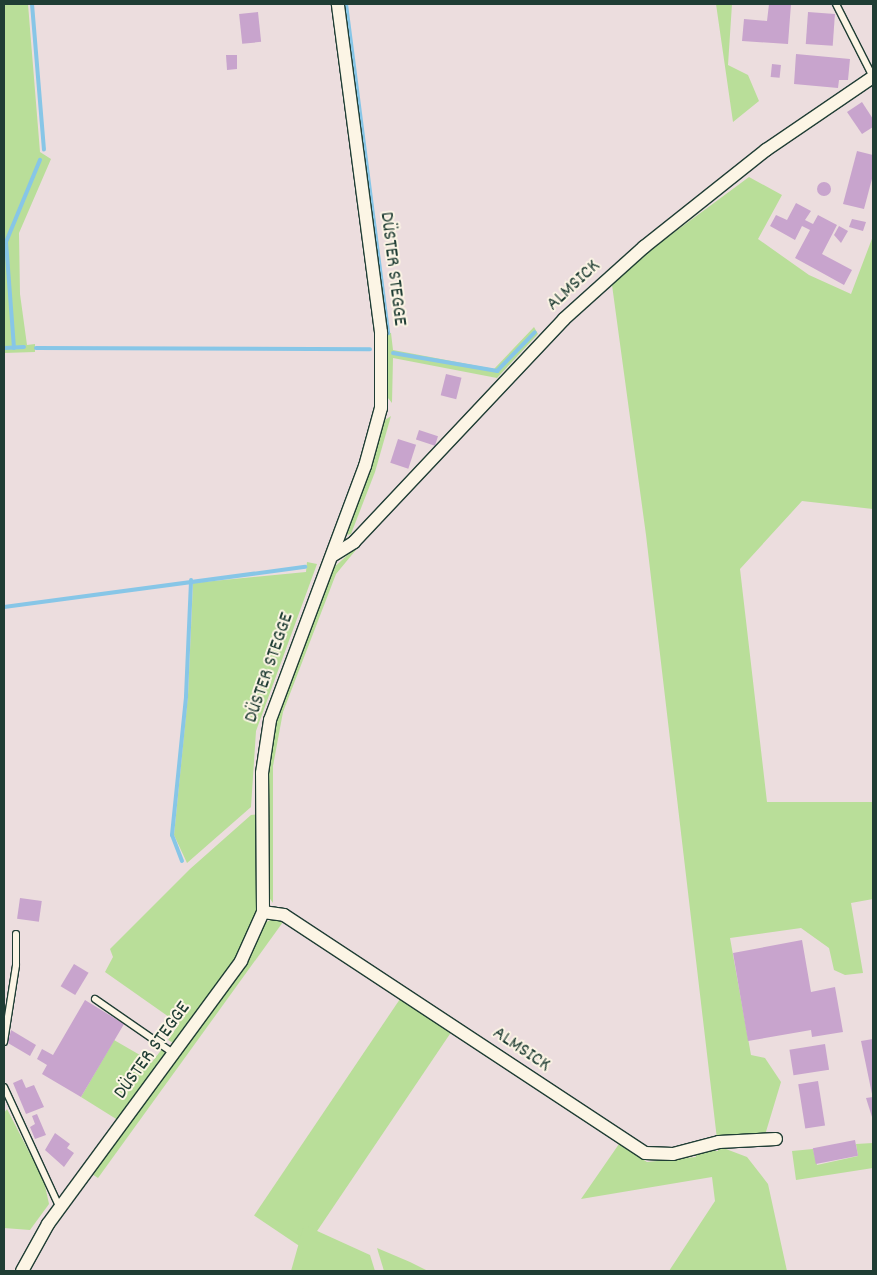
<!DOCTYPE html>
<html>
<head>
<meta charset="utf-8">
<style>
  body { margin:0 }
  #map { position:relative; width:877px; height:1275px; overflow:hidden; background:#ecddde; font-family:Dekko,sans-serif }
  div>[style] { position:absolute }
  .green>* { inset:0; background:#b9de99; transform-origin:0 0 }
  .stream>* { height:4px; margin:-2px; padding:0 2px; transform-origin:2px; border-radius:2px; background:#87c6e7 }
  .building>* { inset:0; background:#c8a4cd; transform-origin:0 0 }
  .round { border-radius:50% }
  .roads { filter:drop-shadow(1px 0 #1f3d34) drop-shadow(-1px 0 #1f3d34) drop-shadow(0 1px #1f3d34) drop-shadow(0 -1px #1f3d34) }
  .service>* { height:6px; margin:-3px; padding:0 3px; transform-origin:3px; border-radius:3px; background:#fcf5e5 }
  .minor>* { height:12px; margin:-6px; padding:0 6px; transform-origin:6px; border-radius:6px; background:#fcf5e5 }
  span { translate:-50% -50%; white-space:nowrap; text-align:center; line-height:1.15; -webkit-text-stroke:4px #fcf5e5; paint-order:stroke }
  .street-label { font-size:20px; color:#1f3d34 }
  .frame { position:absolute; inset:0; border:5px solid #1f3d34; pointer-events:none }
</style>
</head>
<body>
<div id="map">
  <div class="green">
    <i style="clip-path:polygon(4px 4px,28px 4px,40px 152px,51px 159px,19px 233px,20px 294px,27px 345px,35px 344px,35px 352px,4px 353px)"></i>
    <i style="clip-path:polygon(716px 4px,732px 4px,728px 65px,748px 75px,759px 101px,733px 122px)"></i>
    <i style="clip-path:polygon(749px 177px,782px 195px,758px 239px,809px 275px,851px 294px,873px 236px,873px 509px,802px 501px,740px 569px,767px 802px,873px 802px,873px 899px,851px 903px,863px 973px,845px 975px,834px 970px,829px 948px,801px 928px,730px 938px,751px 1055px,765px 1058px,781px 1082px,765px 1135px,717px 1139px,646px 535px,612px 285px,622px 271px)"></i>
    <i style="clip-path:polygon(534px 327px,538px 334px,497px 378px,393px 358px,392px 403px,388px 398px,386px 333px,391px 333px,393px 350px,494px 369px)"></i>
    <i style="clip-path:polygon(391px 416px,375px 472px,351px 534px,347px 535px,382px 422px)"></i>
    <i style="clip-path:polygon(365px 539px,336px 574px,283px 712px,273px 766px,273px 903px,268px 896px,266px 782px,271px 728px,330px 571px)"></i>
    <i style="clip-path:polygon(307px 562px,317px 564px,256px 731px,251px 807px,187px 863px,174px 835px,188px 695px,193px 583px,306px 572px)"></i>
    <i style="clip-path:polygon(259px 814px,257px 915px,249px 940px,177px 1045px,168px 1040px,179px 1024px,105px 972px,113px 957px,110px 949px,190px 869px,251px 815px)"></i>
    <i style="clip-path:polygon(272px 919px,283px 922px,98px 1178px,92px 1174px,263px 924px)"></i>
    <i style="left:400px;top:999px;width:61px;height:261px;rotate:34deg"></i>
    <i style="clip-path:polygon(114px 1040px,152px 1062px,162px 1049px,168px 1057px,121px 1122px,81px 1097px)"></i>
    <i style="clip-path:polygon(7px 1109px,44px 1181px,49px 1204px,30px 1230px,4px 1228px,4px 1113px)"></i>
    <i style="clip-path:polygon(873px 1143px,873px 1168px,796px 1180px,792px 1151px,813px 1149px,817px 1165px,858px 1156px,856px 1144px)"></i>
    <i style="clip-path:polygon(619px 1144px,647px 1162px,696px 1157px,696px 1153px,705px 1151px,718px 1151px,718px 1146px,747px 1157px,768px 1184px,787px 1271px,669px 1271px,715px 1201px,712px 1177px,581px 1199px)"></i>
    <i style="clip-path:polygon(304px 1225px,370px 1255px,375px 1271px,291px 1271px)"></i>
    <i style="clip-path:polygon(377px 1248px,410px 1262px,428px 1271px,384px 1271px)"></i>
  </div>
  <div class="stream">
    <i style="left:32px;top:4px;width:146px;rotate:85.3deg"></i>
    <i style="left:346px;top:4px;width:332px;rotate:82.7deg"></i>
    <i style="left:4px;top:348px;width:20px;rotate:-3deg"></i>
    <i style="left:14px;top:348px;width:106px;rotate:-94.3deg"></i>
    <i style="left:6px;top:242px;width:89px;rotate:-67.5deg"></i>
    <i style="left:36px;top:348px;width:334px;rotate:0.2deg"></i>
    <i style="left:393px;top:353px;width:106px;rotate:9.8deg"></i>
    <i style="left:497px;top:371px;width:54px;rotate:-45.7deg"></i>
    <i style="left:4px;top:607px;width:304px;rotate:-7.6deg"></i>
    <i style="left:182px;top:861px;width:28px;rotate:-111deg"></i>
    <i style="left:172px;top:835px;width:140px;rotate:-84.2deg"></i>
    <i style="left:186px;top:696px;width:116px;rotate:-87.5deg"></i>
  </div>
  <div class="building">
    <i style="clip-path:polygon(769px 4px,791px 4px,788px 44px,742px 41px,744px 19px,767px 21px)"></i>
    <i style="left:258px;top:12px;width:30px;height:19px;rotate:84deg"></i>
    <i style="left:808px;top:12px;width:27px;height:32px;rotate:4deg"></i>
    <i style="clip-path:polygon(796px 54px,850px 59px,848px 80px,839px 80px,838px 88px,794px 84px)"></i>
    <i style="clip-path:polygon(226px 55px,237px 55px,237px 69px,227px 70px)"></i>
    <i style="left:772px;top:64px;width:9px;height:13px;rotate:6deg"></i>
    <i style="clip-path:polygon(862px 102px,873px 119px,873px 127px,862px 134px,847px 112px)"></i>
    <i style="clip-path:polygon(857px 151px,873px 155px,873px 175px,864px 209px,843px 204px)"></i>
    <i class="round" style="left:817px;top:182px;width:14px;height:14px"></i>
    <i style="clip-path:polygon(796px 203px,811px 211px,805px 220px,813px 224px,818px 215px,837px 225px,822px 254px,852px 270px,844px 285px,795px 258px,810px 230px,802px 226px,795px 240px,770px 226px,776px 215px,787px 220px)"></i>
    <i style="clip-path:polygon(852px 219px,866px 222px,863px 231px,849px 227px)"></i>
    <i style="clip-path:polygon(839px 226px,848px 231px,841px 243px,834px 235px)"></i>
    <i style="left:446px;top:374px;width:16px;height:22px;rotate:14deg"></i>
    <i style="left:419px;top:430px;width:20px;height:10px;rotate:18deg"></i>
    <i style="left:398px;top:439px;width:19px;height:25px;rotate:18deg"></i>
    <i style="left:20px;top:898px;width:22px;height:21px;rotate:8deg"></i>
    <i style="clip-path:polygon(802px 940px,811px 992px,835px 987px,843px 1032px,812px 1037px,811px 1030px,748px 1041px,733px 953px)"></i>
    <i style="left:74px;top:964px;width:17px;height:26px;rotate:31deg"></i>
    <i style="clip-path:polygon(85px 1000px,124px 1024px,81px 1097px,42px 1074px,47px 1065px,37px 1059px,42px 1049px,53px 1055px)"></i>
    <i style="left:175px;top:1015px;width:6px;height:14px;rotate:39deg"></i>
    <i style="clip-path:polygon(11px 1030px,36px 1045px,30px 1056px,8px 1043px)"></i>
    <i style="clip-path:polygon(873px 1039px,873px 1094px,872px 1094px,861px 1041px)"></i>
    <i style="left:825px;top:1044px;width:26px;height:36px;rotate:81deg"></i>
    <i style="clip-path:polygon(22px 1079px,26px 1088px,34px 1085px,44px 1107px,26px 1114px,13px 1083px)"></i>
    <i style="left:818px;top:1081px;width:45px;height:20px;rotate:81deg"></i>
    <i style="clip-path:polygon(873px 1097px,873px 1117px,872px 1117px,866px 1098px)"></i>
    <i style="clip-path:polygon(37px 1114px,46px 1135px,35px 1139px,30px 1127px,35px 1124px,32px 1116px)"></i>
    <i style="clip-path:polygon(55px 1133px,70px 1144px,67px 1148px,74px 1153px,64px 1167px,45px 1150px)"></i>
    <i style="left:855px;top:1140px;width:16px;height:43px;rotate:79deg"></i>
  </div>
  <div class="roads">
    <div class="service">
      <i style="left:836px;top:4px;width:82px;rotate:63.1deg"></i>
      <i style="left:95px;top:999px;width:95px;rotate:34.7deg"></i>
      <i style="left:4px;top:1042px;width:78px;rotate:-81.1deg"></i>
      <i style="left:16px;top:965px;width:31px;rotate:-90deg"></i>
      <i style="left:4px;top:1087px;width:133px;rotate:65.2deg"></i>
    </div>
    <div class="minor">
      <i style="left:332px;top:556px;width:26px;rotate:-32deg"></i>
      <i style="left:354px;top:542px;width:306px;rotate:-46.7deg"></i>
      <i style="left:564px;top:319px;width:108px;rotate:-42deg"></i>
      <i style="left:644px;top:247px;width:156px;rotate:-38.5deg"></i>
      <i style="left:766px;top:150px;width:130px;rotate:-34.3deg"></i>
      <i style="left:263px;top:912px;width:21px;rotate:8deg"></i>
      <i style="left:284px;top:915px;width:432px;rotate:33.4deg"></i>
      <i style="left:645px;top:1153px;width:28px;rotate:2deg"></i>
      <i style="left:673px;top:1154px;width:48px;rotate:-14.6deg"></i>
      <i style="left:719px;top:1142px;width:57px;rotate:-3deg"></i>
      <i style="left:22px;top:1271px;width:54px;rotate:-61deg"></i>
      <i style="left:48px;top:1224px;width:326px;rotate:-53.7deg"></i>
      <i style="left:241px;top:961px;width:54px;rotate:-65.8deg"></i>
      <i style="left:263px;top:912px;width:139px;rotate:-90.4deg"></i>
      <i style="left:262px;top:773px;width:54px;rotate:-81.4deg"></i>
      <i style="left:270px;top:720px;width:271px;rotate:-69.5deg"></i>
      <i style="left:365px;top:466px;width:60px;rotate:-74.6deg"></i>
      <i style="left:381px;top:408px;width:76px;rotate:-90deg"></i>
      <i style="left:381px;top:332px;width:331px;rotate:-97.5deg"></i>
    </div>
  </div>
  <div class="street-label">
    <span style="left:392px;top:269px;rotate:83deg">DÜSTER STEGGE</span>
    <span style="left:574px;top:286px;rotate:-43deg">ALMSICK</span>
    <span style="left:270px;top:668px;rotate:-71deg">DÜSTER STEGGE</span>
    <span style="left:521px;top:1050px;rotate:34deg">ALMSICK</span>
    <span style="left:153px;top:1051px;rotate:-54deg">DÜSTER STEGGE</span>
  </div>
  <div class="frame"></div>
</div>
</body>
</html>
